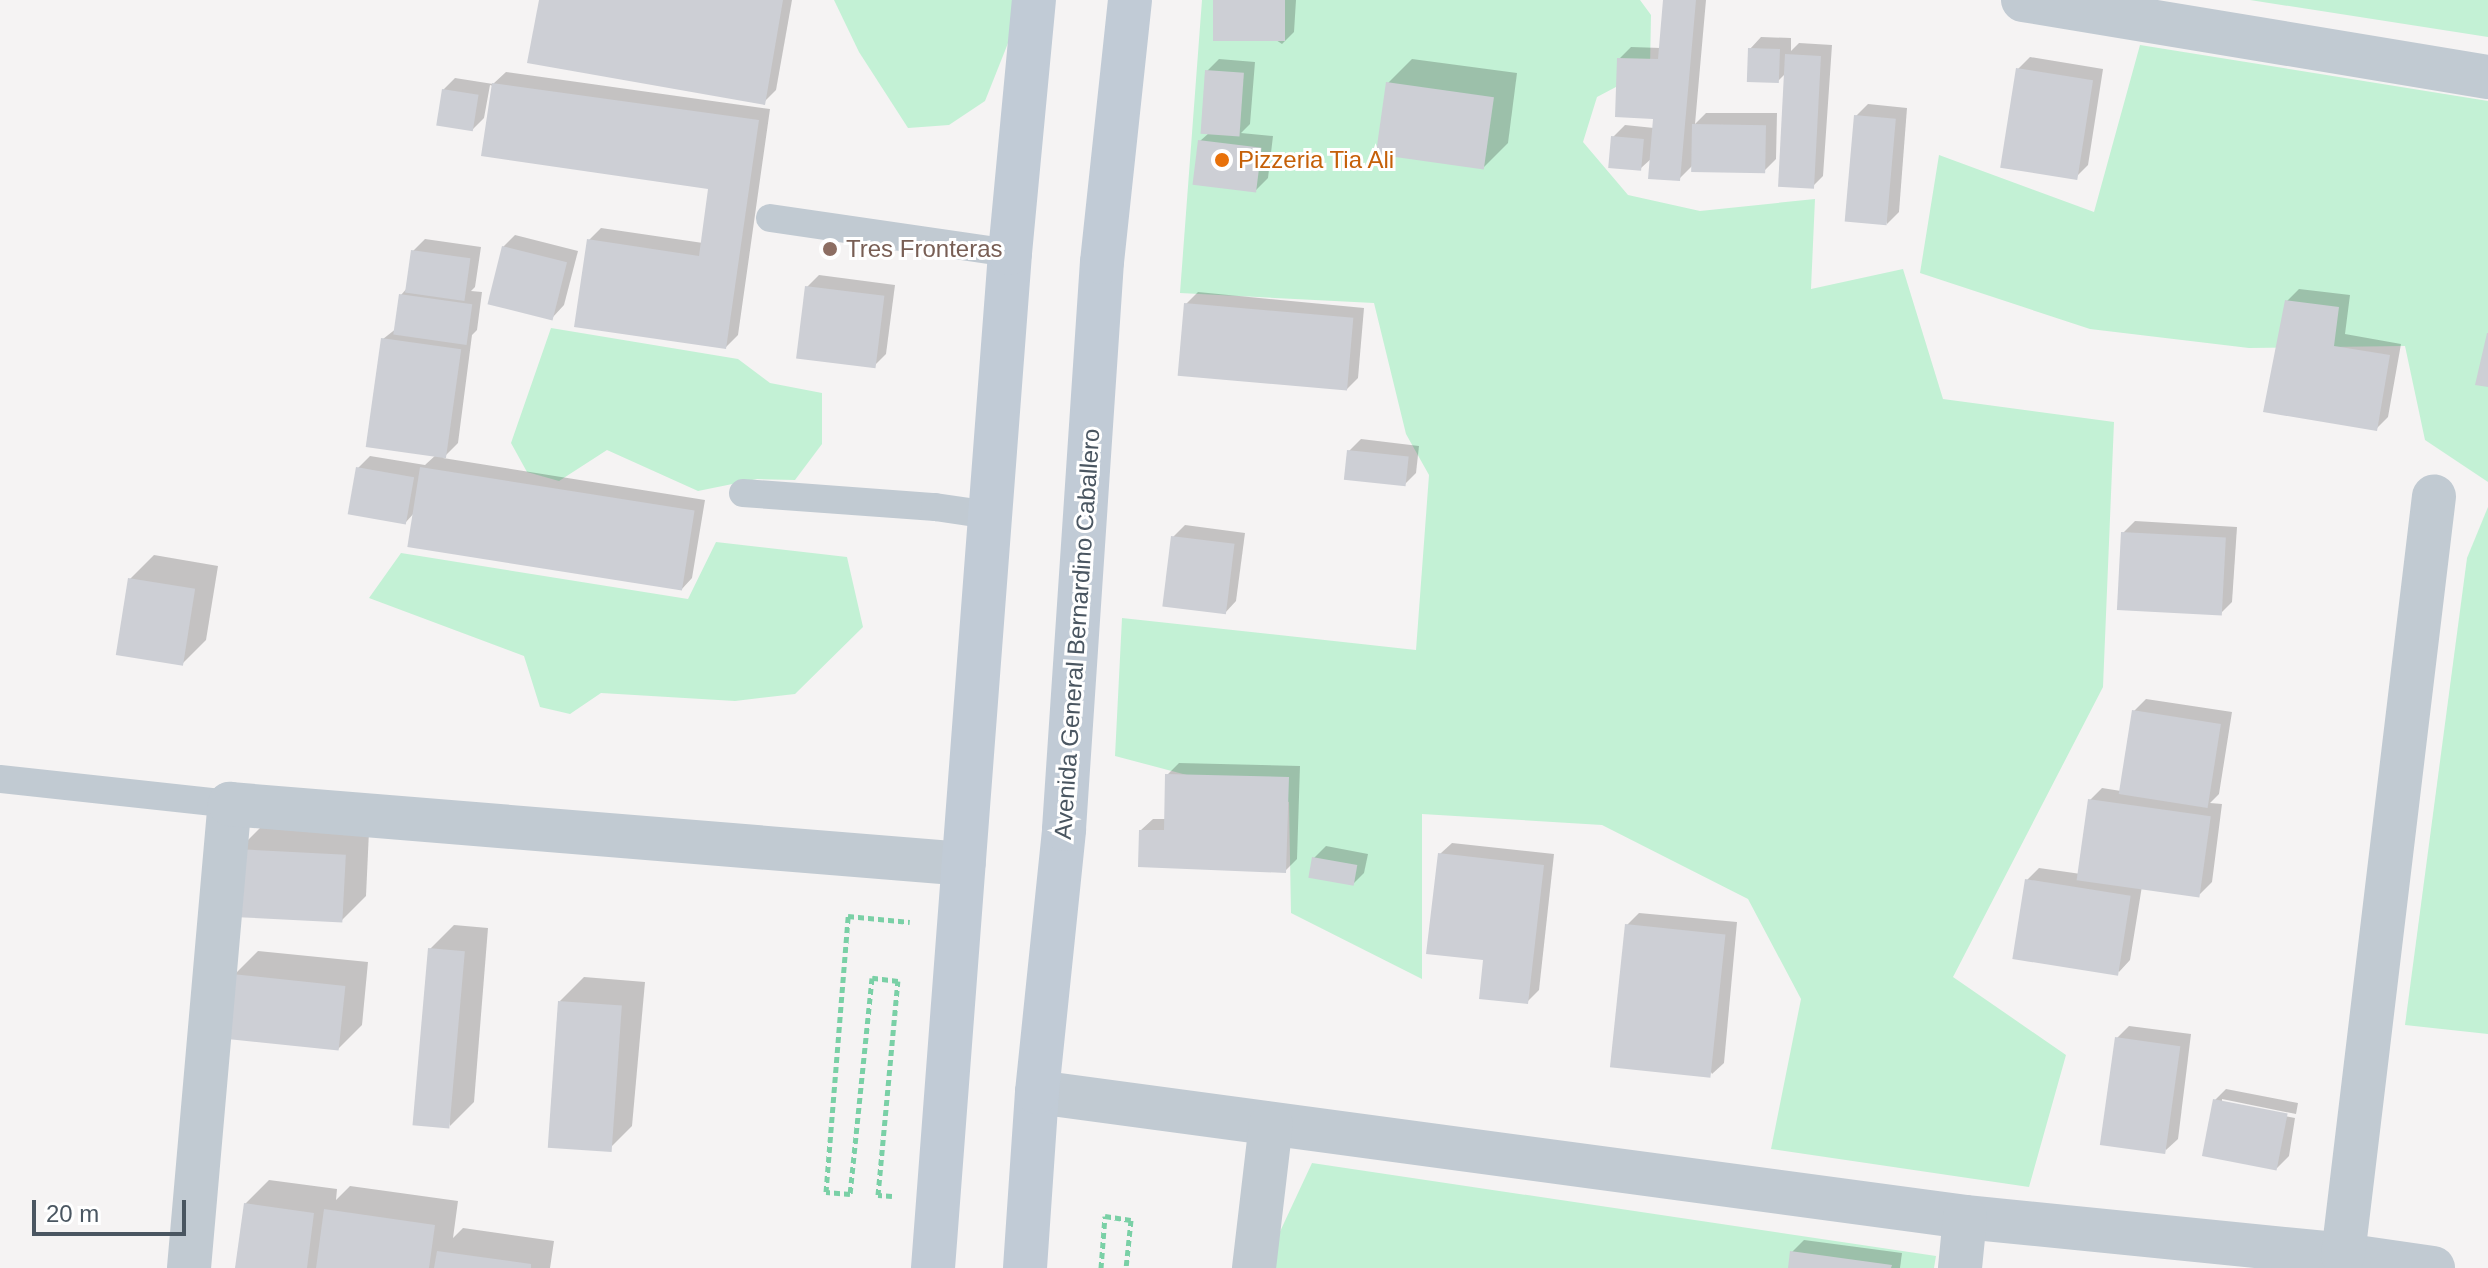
<!DOCTYPE html>
<html>
<head>
<meta charset="utf-8">
<style>
  body { margin:0 }
  #map { position:relative; width:2488px; height:1268px; overflow:hidden; background:#f5f3f3; font-family:Helvetica,sans-serif }
  div>[style] { position:absolute }
  .green>* { inset:0; background:#c3f1d5 }
  .shadow>* { inset:0; background:#0003 }
  .building>* { inset:0; background:#cdcfd5; transform-origin:0 0 }
  .path>* { height:5px; margin-top:-2.5px; transform-origin:0; background:repeating-linear-gradient(90deg,#7ad0a6 0 6px,transparent 0 10px) }
  .service>* { height:28px; margin:-14px; padding:0 14px; transform-origin:14px; border-radius:14px; background:#c1cad2 }
  .minor>* { height:44px; margin:-22px; padding:0 22px; transform-origin:22px; border-radius:22px; background:#c1cad2 }
  .secondary>* { height:44px; margin:-22px; padding:0 22px; transform-origin:22px; border-radius:22px; background:#c1cbd6 }
  .dots>* { width:22px; height:22px; translate:-50% -50%; box-sizing:border-box; border:4px solid #fff; border-radius:50% }
  span { translate:-50% -50%; white-space:nowrap; text-align:center; line-height:1.15; -webkit-text-stroke:6px #fff; paint-order:stroke }
  .food-label { font-size:24px; color:#c56008 }
  .left { translate:0 -50%; text-align:left }
  .education-label { font-size:24px; color:#785e54 }
  .street-label { font-size:24px; color:#4a5661 }
  .scale { position:absolute; left:32px; top:1200px; width:154px; height:36px; box-sizing:border-box; border:4px solid #4a5661; border-top:0; padding-left:10px; font-size:24px; line-height:28px; white-space:nowrap; color:#4a5661; -webkit-text-stroke:6px #fff; paint-order:stroke }
</style>
</head>
<body>
<div id="map">
  <div class="green">
    <i style="clip-path:polygon(834px 0,1018px 0,1016px 23px,985px 101px,949px 125px,908px 128px,859px 52px)"></i>
    <i style="clip-path:polygon(1202px 0,1640px 0,1651px 15px,1650px 69px,1597px 97px,1583px 142px,1628px 195px,1700px 211px,1815px 199px,1811px 289px,1903px 269px,1943px 399px,2114px 422px,2103px 687px,1953px 977px,2066px 1055px,2029px 1187px,1771px 1149px,1801px 999px,1748px 899px,1602px 825px,1422px 814px,1422px 979px,1291px 913px,1289px 802px,1115px 756px,1122px 618px,1416px 650px,1429px 475px,1406px 434px,1374px 303px,1180px 293px)"></i>
    <i style="clip-path:polygon(2251px 0,2488px 0,2488px 37px,2250px 0)"></i>
    <i style="clip-path:polygon(2140px 45px,2488px 101px,2488px 482px,2425px 440px,2405px 346px,2249px 348px,2090px 329px,1920px 273px,1939px 155px,2094px 212px)"></i>
    <i style="clip-path:polygon(551px 328px,738px 359px,770px 383px,822px 393px,822px 444px,795px 480px,757px 479px,698px 491px,607px 450px,559px 481px,527px 472px,511px 443px)"></i>
    <i style="clip-path:polygon(2488px 507px,2488px 1034px,2405px 1025px,2467px 558px)"></i>
    <i style="clip-path:polygon(716px 542px,847px 557px,863px 627px,795px 694px,735px 701px,601px 693px,570px 714px,540px 707px,524px 656px,369px 598px,401px 553px,688px 599px)"></i>
    <i style="clip-path:polygon(1312px 1163px,1936px 1256px,1934px 1268px,1263px 1268px)"></i>
  </div>
  <div class="shadow">
    <i style="clip-path:polygon(541px 0,792px 0,776px 90px,764px 102px)"></i>
    <i style="clip-path:polygon(1215px 0,1296px 0,1294px 32px,1282px 44px)"></i>
    <i style="clip-path:polygon(1665px 0,1706px 0,1695px 124px,1706px 113px,1777px 113px,1776px 159px,1764px 171px,1694px 164px,1679px 179px,1652px 158px,1641px 168px,1613px 137px,1625px 125px,1654px 128px,1655px 117px,1619px 59px,1631px 47px,1661px 48px)"></i>
    <i style="clip-path:polygon(1761px 37px,1791px 38px,1791px 51px,1799px 43px,1832px 45px,1823px 176px,1811px 188px,1786px 73px,1778px 81px,1750px 49px)"></i>
    <i style="clip-path:polygon(2030px 57px,2103px 69px,2088px 165px,2076px 177px,2018px 69px)"></i>
    <i style="clip-path:polygon(1219px 59px,1255px 62px,1250px 124px,1241px 133px,1273px 136px,1268px 178px,1256px 190px,1200px 141px,1209px 133px,1207px 71px)"></i>
    <i style="clip-path:polygon(1412px 59px,1517px 73px,1508px 143px,1484px 167px,1388px 83px)"></i>
    <i style="clip-path:polygon(506px 72px,770px 109px,738px 335px,726px 347px,589px 240px,601px 228px,703px 243px,710px 187px,493px 86px,490px 85px,484px 118px,472px 130px,443px 90px,455px 78px,493px 84px)"></i>
    <i style="clip-path:polygon(1868px 104px,1907px 108px,1899px 212px,1887px 224px,1856px 116px)"></i>
    <i style="clip-path:polygon(515px 235px,578px 251px,564px 305px,553px 317px,503px 247px)"></i>
    <i style="clip-path:polygon(425px 239px,481px 247px,475px 287px,471px 291px,482px 292px,477px 330px,472px 335px,458px 443px,443px 458px,705px 500px,692px 578px,681px 590px,415px 512px,406px 522px,358px 468px,370px 456px,425px 465px,437px 454px,383px 339px,397px 328px,401px 295px,408px 287px,413px 251px)"></i>
    <i style="clip-path:polygon(819px 275px,895px 285px,886px 354px,874px 366px,807px 287px)"></i>
    <i style="clip-path:polygon(2299px 289px,2350px 295px,2345px 334px,2401px 344px,2388px 417px,2376px 429px,2287px 301px)"></i>
    <i style="clip-path:polygon(1198px 292px,1364px 308px,1358px 378px,1346px 390px,1186px 304px)"></i>
    <i style="clip-path:polygon(1361px 439px,1419px 446px,1416px 473px,1404px 485px,1349px 451px)"></i>
    <i style="clip-path:polygon(2135px 521px,2237px 527px,2232px 602px,2220px 614px,2123px 533px)"></i>
    <i style="clip-path:polygon(1185px 525px,1245px 533px,1236px 601px,1225px 613px,1173px 537px)"></i>
    <i style="clip-path:polygon(154px 555px,218px 566px,206px 640px,182px 664px,130px 579px)"></i>
    <i style="clip-path:polygon(2146px 699px,2232px 712px,2219px 794px,2210px 803px,2222px 804px,2212px 882px,2200px 894px,2142px 886px,2130px 960px,2119px 972px,2027px 880px,2039px 868px,2081px 874px,2090px 800px,2102px 788px,2121px 791px,2134px 711px)"></i>
    <i style="clip-path:polygon(1179px 763px,1300px 766px,1297px 859px,1285px 871px,1141px 830px,1153px 819px,1166px 819px,1167px 775px)"></i>
    <i style="clip-path:polygon(263px 825px,369px 831px,366px 896px,342px 920px,239px 849px)"></i>
    <i style="clip-path:polygon(1452px 843px,1554px 854px,1539px 990px,1527px 1002px,1485px 958px,1440px 854px)"></i>
    <i style="clip-path:polygon(1326px 846px,1368px 854px,1364px 873px,1352px 885px,1314px 858px)"></i>
    <i style="clip-path:polygon(1639px 913px,1737px 922px,1724px 1063px,1712px 1074px,1627px 925px)"></i>
    <i style="clip-path:polygon(454px 925px,488px 928px,474px 1102px,450px 1126px,430px 949px)"></i>
    <i style="clip-path:polygon(258px 951px,368px 962px,362px 1025px,338px 1049px,234px 975px)"></i>
    <i style="clip-path:polygon(584px 977px,645px 982px,632px 1126px,608px 1150px,560px 1001px)"></i>
    <i style="clip-path:polygon(2129px 1026px,2191px 1034px,2178px 1139px,2166px 1150px,2117px 1038px)"></i>
    <i style="clip-path:polygon(2226px 1089px,2298px 1103px,2296px 1114px,2222px 1099px,2222px 1103px,2295px 1118px,2289px 1156px,2277px 1168px,2215px 1100px)"></i>
    <i style="clip-path:polygon(269px 1180px,337px 1189px,336px 1200px,350px 1186px,458px 1201px,453px 1238px,463px 1228px,554px 1241px,550px 1268px,237px 1268px,245px 1204px)"></i>
    <i style="clip-path:polygon(1804px 1240px,1902px 1253px,1900px 1268px,1790px 1268px,1792px 1252px)"></i>
  </div>
  <div class="building">
    <i style="clip-path:polygon(539px 0,783px 0,765px 105px,527px 63px)"></i>
    <i style="left:1213px;top:0;width:72px;height:41px"></i>
    <i style="clip-path:polygon(1663px 0,1696px 0,1680px 181px,1648px 179px,1653px 119px,1615px 117px,1617px 58px,1658px 59px)"></i>
    <i style="left:1748px;top:48px;width:32px;height:34px;rotate:2deg"></i>
    <i style="left:1785px;top:54px;width:36px;height:133px;rotate:3deg"></i>
    <i style="left:2016px;top:68px;width:78px;height:101px;rotate:9deg"></i>
    <i style="left:1205px;top:70px;width:39px;height:64px;rotate:4deg"></i>
    <i style="left:1386px;top:82px;width:109px;height:73px;rotate:8deg"></i>
    <i style="clip-path:polygon(492px 83px,759px 120px,726px 349px,574px 327px,587px 239px,699px 256px,708px 189px,481px 156px)"></i>
    <i style="left:442px;top:89px;width:37px;height:37px;rotate:9deg"></i>
    <i style="left:1854px;top:115px;width:42px;height:107px;rotate:5deg"></i>
    <i style="left:1692px;top:124px;width:74px;height:48px;rotate:1deg"></i>
    <i style="left:1611px;top:136px;width:33px;height:32px;rotate:5deg"></i>
    <i style="left:1198px;top:140px;width:64px;height:45px;rotate:7deg"></i>
    <i style="left:502px;top:246px;width:67px;height:60px;rotate:14deg"></i>
    <i style="left:411px;top:250px;width:60px;height:43px;rotate:8deg"></i>
    <i style="left:805px;top:286px;width:80px;height:73px;rotate:7deg"></i>
    <i style="left:399px;top:294px;width:74px;height:41px;rotate:8deg"></i>
    <i style="clip-path:polygon(2285px 300px,2339px 307px,2334px 346px,2390px 355px,2377px 431px,2263px 412px)"></i>
    <i style="left:1184px;top:303px;width:170px;height:73px;rotate:5deg"></i>
    <i style="clip-path:polygon(2487px 333px,2488px 333px,2488px 387px,2475px 385px)"></i>
    <i style="left:381px;top:338px;width:81px;height:110px;rotate:8deg"></i>
    <i style="left:1347px;top:450px;width:62px;height:30px;rotate:6deg"></i>
    <i style="left:356px;top:467px;width:59px;height:48px;rotate:10deg"></i>
    <i style="left:420px;top:467px;width:278px;height:81px;rotate:9deg"></i>
    <i style="left:2121px;top:532px;width:105px;height:78px;rotate:3deg"></i>
    <i style="left:1171px;top:536px;width:64px;height:71px;rotate:7deg"></i>
    <i style="left:128px;top:578px;width:68px;height:78px;rotate:9deg"></i>
    <i style="left:2132px;top:710px;width:90px;height:85px;rotate:9deg"></i>
    <i style="clip-path:polygon(1165px 774px,1289px 777px,1286px 873px,1138px 867px,1139px 830px,1164px 830px)"></i>
    <i style="left:2088px;top:799px;width:124px;height:82px;rotate:8deg"></i>
    <i style="left:237px;top:849px;width:109px;height:68px;rotate:3deg"></i>
    <i style="clip-path:polygon(1438px 853px,1544px 865px,1528px 1004px,1479px 999px,1483px 960px,1426px 954px)"></i>
    <i style="left:1312px;top:857px;width:46px;height:21px;rotate:10deg"></i>
    <i style="left:2025px;top:879px;width:107px;height:81px;rotate:9deg"></i>
    <i style="left:1625px;top:924px;width:101px;height:144px;rotate:6deg"></i>
    <i style="left:428px;top:948px;width:37px;height:178px;rotate:5deg"></i>
    <i style="left:232px;top:974px;width:114px;height:65px;rotate:6deg"></i>
    <i style="left:558px;top:1001px;width:64px;height:147px;rotate:4deg"></i>
    <i style="left:2115px;top:1037px;width:66px;height:109px;rotate:8deg"></i>
    <i style="left:2213px;top:1099px;width:76px;height:58px;rotate:11deg"></i>
    <i style="clip-path:polygon(244px 1203px,314px 1213px,307px 1268px,235px 1268px)"></i>
    <i style="clip-path:polygon(324px 1209px,435px 1225px,429px 1268px,316px 1268px)"></i>
    <i style="clip-path:polygon(437px 1251px,531px 1264px,531px 1268px,434px 1268px)"></i>
    <i style="clip-path:polygon(1790px 1251px,1892px 1265px,1891px 1268px,1788px 1268px)"></i>
  </div>
  <div class="path">
    <i style="left:892px;top:1196px;width:14px;rotate:-176deg"></i>
    <i style="left:878px;top:1195px;width:215px;rotate:-84.7deg"></i>
    <i style="left:898px;top:981px;width:26px;rotate:-173deg"></i>
    <i style="left:872px;top:978px;width:217px;rotate:95.8deg"></i>
    <i style="left:850px;top:1194px;width:24px;rotate:-175deg"></i>
    <i style="left:826px;top:1192px;width:277px;rotate:-85.4deg"></i>
    <i style="left:848px;top:916px;width:62px;rotate:5.5deg"></i>
    <i style="left:1101px;top:1268px;width:52px;rotate:-85.6deg"></i>
    <i style="left:1105px;top:1216px;width:26px;rotate:9deg"></i>
    <i style="left:1131px;top:1220px;width:48px;rotate:95.9deg"></i>
  </div>
  <div class="service">
    <i style="left:770px;top:218px;width:243px;rotate:8.3deg"></i>
    <i style="left:743px;top:493px;width:193px;rotate:4.2deg"></i>
    <i style="left:935px;top:507px;width:56px;rotate:8.3deg"></i>
    <i style="left:0;top:779px;width:231px;rotate:6.2deg"></i>
  </div>
  <div class="minor">
    <i style="left:2023px;top:0;width:471px;rotate:9.4deg"></i>
    <i style="left:1037px;top:1092px;width:936px;rotate:7.67deg"></i>
    <i style="left:1965px;top:1217px;width:380px;rotate:5.7deg"></i>
    <i style="left:2343px;top:1255px;width:91px;rotate:8.2deg"></i>
    <i style="left:2343px;top:1255px;width:764px;rotate:-83.16deg"></i>
    <i style="left:189px;top:1268px;width:466px;rotate:-85deg"></i>
    <i style="left:230px;top:804px;width:736px;rotate:4.67deg"></i>
    <i style="left:1254px;top:1268px;width:145px;rotate:-83.3deg"></i>
    <i style="left:1960px;top:1268px;width:51px;rotate:-84.4deg"></i>
  </div>
  <div class="secondary">
    <i style="left:933px;top:1268px;width:1018px;rotate:-85.66deg"></i>
    <i style="left:1010px;top:253px;width:254px;rotate:-84.6deg"></i>
    <i style="left:1025px;top:1268px;width:176px;rotate:-86.1deg"></i>
    <i style="left:1037px;top:1092px;width:264px;rotate:-84.1deg"></i>
    <i style="left:1064px;top:829px;width:568px;rotate:-86.17deg"></i>
    <i style="left:1102px;top:262px;width:263px;rotate:-83.9deg"></i>
  </div>
  <div class="dots">
    <i style="left:1222px;top:160px;background:#e8710a"></i>
    <i style="left:830px;top:249px;background:#8d6e63"></i>
  </div>
  <div class="food-label">
    <span class="left" style="left:1238px;top:160px">Pizzeria Tia Ali</span>
  </div>
  <div class="education-label">
    <span class="left" style="left:846px;top:249px">Tres Fronteras</span>
  </div>
  <div class="street-label">
    <span style="left:1077px;top:634px;rotate:-86deg">Avenida General Bernardino Caballero</span>
  </div>
  <div class="scale">20 m</div>
</div>
</body>
</html>
